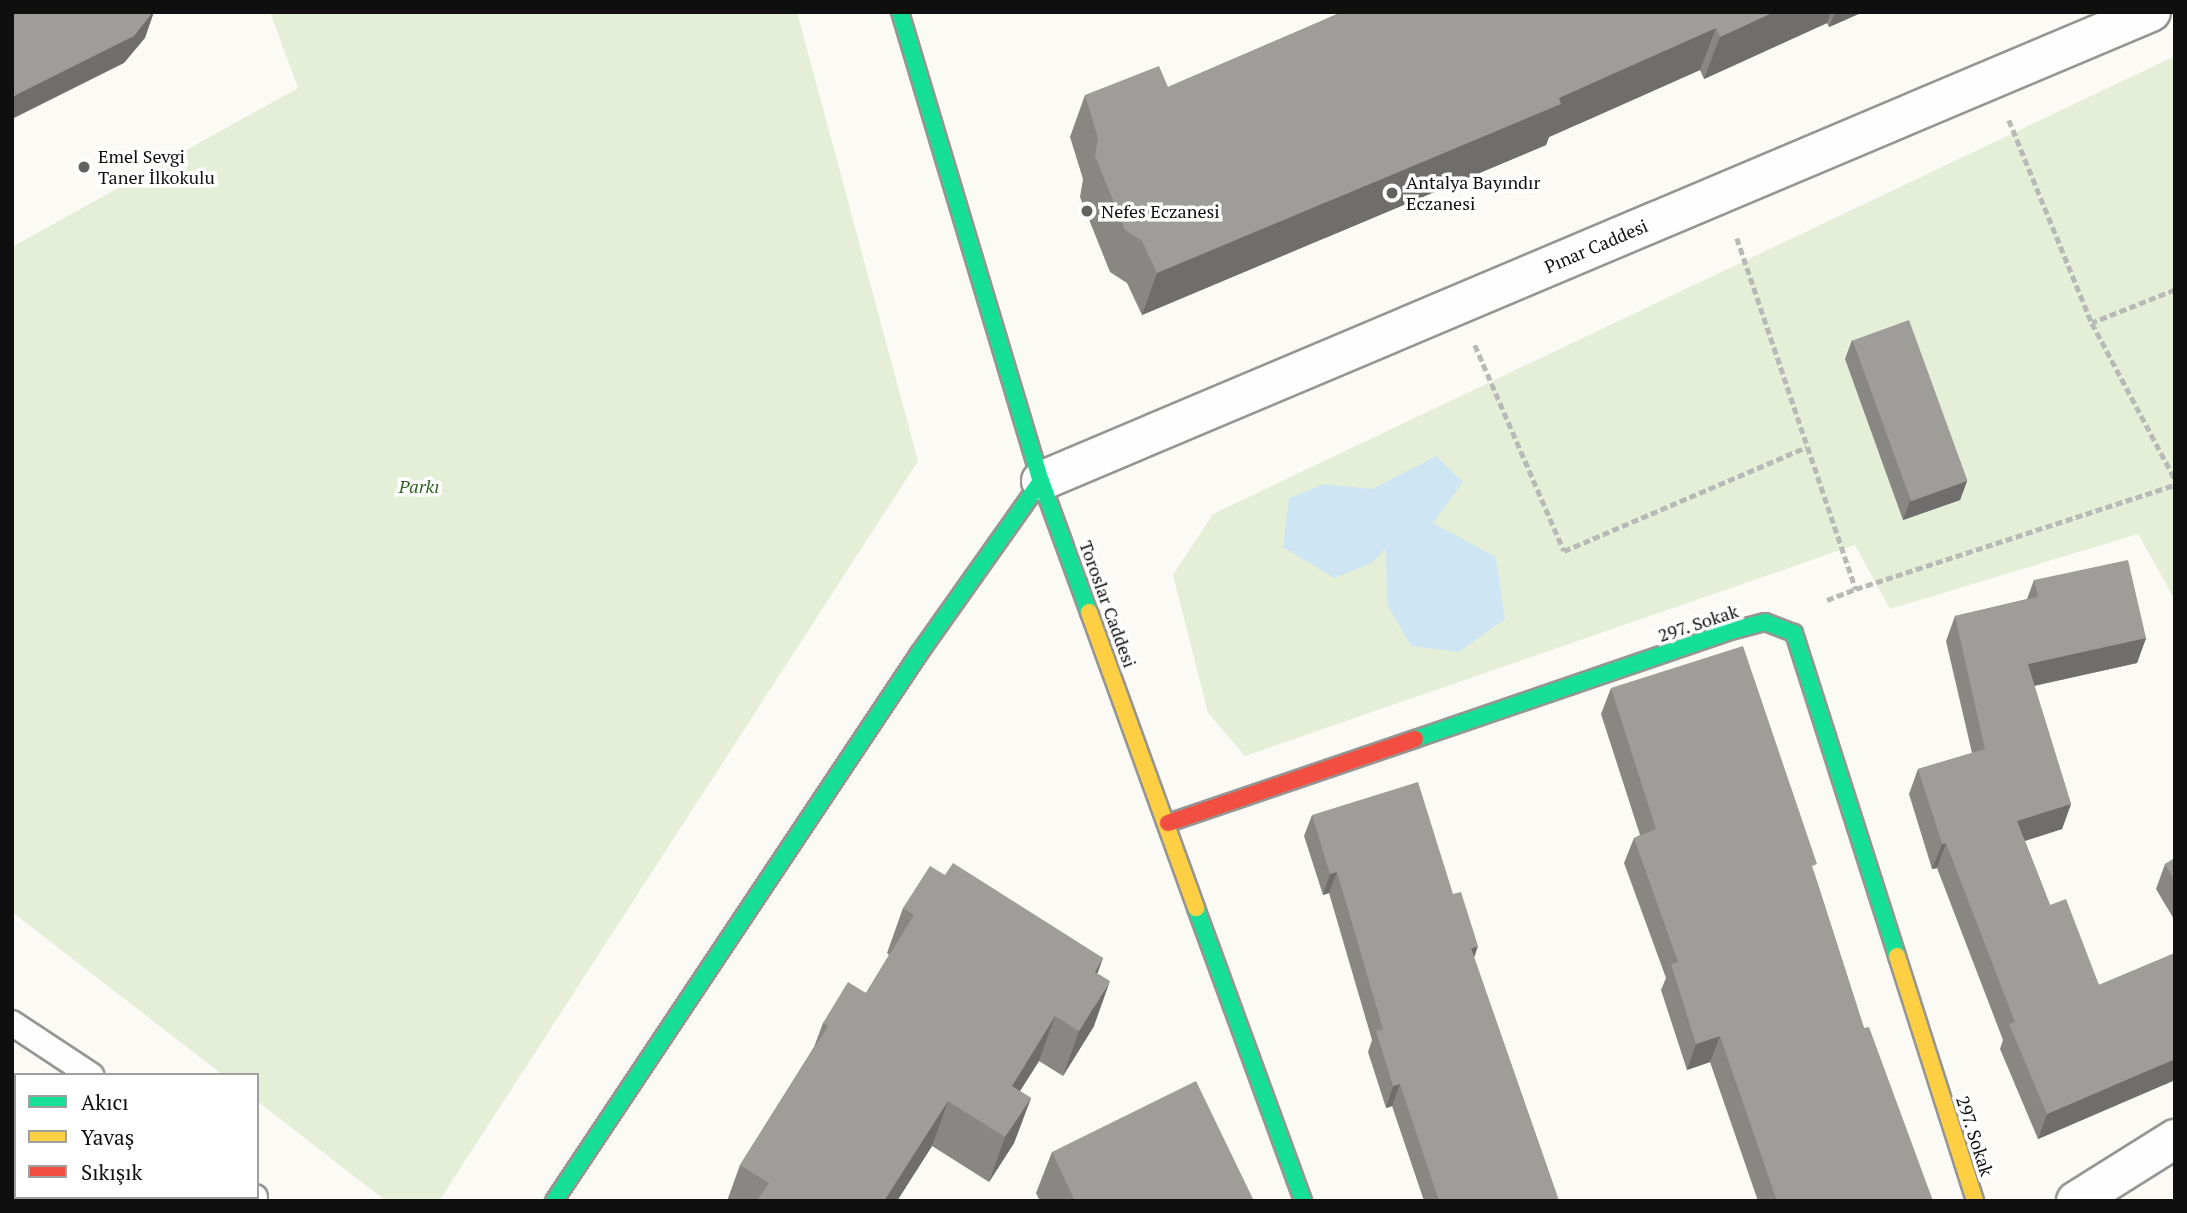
<!DOCTYPE html>
<html>
<head>
<meta charset="utf-8">
<style>
  body { margin:0 }
  #map { position:relative; width:2187px; height:1213px; overflow:hidden; background:#fbfaf5; font-family:"PT Serif",serif }
  div>[style] { position:absolute }
  .green>* { inset:0; background:#e5efd7 }
  .water>* { inset:0; background:#cee6f3 }
  .path>* { height:4.5px; margin-top:-2.25px; transform-origin:0; background:repeating-linear-gradient(90deg,#b9b9b8 0 7px,transparent 0 10.5px) }
  .roads { filter:drop-shadow(2px 0 #959593) drop-shadow(-2px 0 #959593) drop-shadow(0 2px #959593) drop-shadow(0 -2px #959593) }
  .lane>* { height:24px; margin:-12px; padding:0 12px; transform-origin:12px; border-radius:12px; background:#fefefe }
  .street>* { height:38px; margin:-19px; padding:0 19px; transform-origin:19px; border-radius:19px; background:#fefefe }
  .fast>* { height:16px; margin:-8px; padding:0 8px; transform-origin:8px; border-radius:8px; background:#16e098 }
  .slow>* { height:16px; margin:-8px; padding:0 8px; transform-origin:8px; border-radius:8px; background:#ffcf43 }
  .jam>* { height:16px; margin:-8px; padding:0 8px; transform-origin:8px; border-radius:8px; background:#f24e42 }
  .wall>* { inset:0; background:#898784 }
  .shaded-wall>* { inset:0; background:#6f6e6c }
  .building>* { inset:0; background:#9f9d9a; transform-origin:0 0 }
  .dots>* { width:19px; height:19px; translate:-50% -50%; box-sizing:border-box; border:4px solid #fff; border-radius:50% }
  span { translate:-50% -50%; white-space:nowrap; text-align:center; line-height:1.15; -webkit-text-stroke:7px #fff; paint-order:stroke }
  .poi-label { font-size:18px; color:#0f0f0f }
  .left { translate:0 -50%; text-align:left }
  .street-label { font-size:18px; color:#0f0f0f }
  .park-label { font-size:18px; color:#316224; font-style:italic }
  .frame { position:absolute; inset:0; border:14px solid #0f0f0f; pointer-events:none }
  .legend { position:absolute; left:14px; top:1073px; width:245px; height:126px; box-sizing:border-box; background:#fff; border:2px solid #9f9f9f; margin:0; padding:9px 12px; list-style:none; font-size:21px; color:#0f0f0f }
  .legend li { display:flex; align-items:center; gap:14px; height:35px }
  .legend b { width:35px; border:2px solid #9f9f9f }
</style>
</head>
<body>
<div id="map">
  <div class="green">
    <i style="clip-path:polygon(270px 12px,797px 12px,918px 461px,439px 1201px,386px 1201px,257px 1101px,257px 1075px,223px 1075px,12px 912px,12px 247px,298px 88px)"></i>
    <i style="clip-path:polygon(2175px 56px,2175px 600px,2138px 534px,1890px 609px,1855px 545px,1245px 756px,1208px 713px,1173px 575px,1213px 514px)"></i>
  </div>
  <div class="water">
    <i style="clip-path:polygon(1436px 456px,1463px 482px,1433px 523px,1496px 557px,1505px 619px,1459px 652px,1411px 646px,1387px 604px,1386px 548px,1372px 563px,1334px 578px,1283px 547px,1289px 498px,1324px 484px,1372px 489px)"></i>
  </div>
  <div class="path">
    <i style="left:2009px;top:120px;width:219px;rotate:67.8deg"></i>
    <i style="left:1737px;top:238px;width:371px;rotate:71.3deg"></i>
    <i style="left:1856px;top:589px;width:336px;rotate:-18.1deg"></i>
    <i style="left:2175px;top:290px;width:89px;rotate:158.3deg"></i>
    <i style="left:2092px;top:323px;width:177px;rotate:62deg"></i>
    <i style="left:1475px;top:345px;width:224px;rotate:66.6deg"></i>
    <i style="left:1564px;top:551px;width:264px;rotate:-23.2deg"></i>
    <i style="left:1827px;top:600px;width:31px;rotate:-21deg"></i>
  </div>
  <div class="roads">
    <div class="lane">
      <i style="left:12px;top:1023px;width:95px;rotate:33.4deg"></i>
      <i style="left:255px;top:1201px;width:4px;rotate:-90deg"></i>
    </div>
    <div class="street">
      <i style="left:1041px;top:481px;width:1205px;rotate:-22.91deg"></i>
      <i style="left:2076px;top:1201px;width:117px;rotate:-32.1deg"></i>
    </div>
    <div class="fast">
      <i style="left:900px;top:12px;width:490px;rotate:73.3deg"></i>
      <i style="left:1041px;top:481px;width:140px;rotate:69.9deg"></i>
      <i style="left:1415px;top:739px;width:330px;rotate:-18.9deg"></i>
      <i style="left:1727px;top:632px;width:39px;rotate:-15deg"></i>
      <i style="left:1765px;top:622px;width:31px;rotate:21deg"></i>
      <i style="left:1794px;top:633px;width:339px;rotate:72.3deg"></i>
      <i style="left:1196px;top:908px;width:312px;rotate:69.9deg"></i>
      <i style="left:34px;top:1197px;width:6px;rotate:39deg"></i>
      <i style="left:554px;top:1201px;width:660px;rotate:-56.31deg"></i>
      <i style="left:920px;top:652px;width:209px;rotate:-54.7deg"></i>
    </div>
    <div class="slow">
      <i style="left:1089px;top:612px;width:315px;rotate:70.1deg"></i>
      <i style="left:1897px;top:956px;width:257px;rotate:72.3deg"></i>
    </div>
    <div class="jam">
      <i style="left:1168px;top:823px;width:261px;rotate:-18.8deg"></i>
    </div>
  </div>
  <div class="wall">
    <i style="clip-path:polygon(1342px 12px,1863px 12px,1829px 27px,1827px 23px,1704px 79px,1700px 70px,1549px 137px,1546px 145px,1142px 315px,1127px 283px,1110px 272px,1080px 197px,1083px 179px,1070px 137px,1085px 95px,1168px 87px)"></i>
    <i style="clip-path:polygon(1852px 340px,1967px 481px,1960px 500px,1903px 520px,1845px 359px)"></i>
    <i style="clip-path:polygon(2034px 580px,2146px 638px,2137px 663px,2034px 686px,2071px 804px,2062px 829px,2025px 841px,2050px 905px,2099px 985px,2175px 953px,2175px 1080px,2038px 1139px,2000px 1049px,2003px 1040px,1937px 868px,1932px 869px,1909px 794px,1918px 769px,1972px 753px,1946px 641px,1955px 616px,2027px 599px)"></i>
    <i style="clip-path:polygon(1611px 688px,1814px 872px,1864px 1028px,1933px 1201px,1758px 1201px,1710px 1062px,1687px 1070px,1661px 990px,1666px 978px,1624px 863px,1634px 838px,1640px 835px,1601px 714px)"></i>
    <i style="clip-path:polygon(1312px 815px,1474px 958px,1559px 1201px,1424px 1201px,1392px 1106px,1386px 1108px,1368px 1052px,1372px 1040px,1329px 893px,1323px 895px,1304px 836px)"></i>
    <i style="clip-path:polygon(2175px 858px,2175px 921px,2156px 889px,2165px 864px)"></i>
    <i style="clip-path:polygon(945px 875px,1103px 958px,1097px 973px,1094px 1026px,1063px 1076px,1039px 1061px,1020px 1091px,1031px 1098px,1014px 1143px,989px 1182px,932px 1146px,897px 1201px,727px 1201px,740px 1165px,814px 1047px,823px 1023px,866px 993px,889px 955px,887px 953px,903px 908px)"></i>
    <i style="clip-path:polygon(1052px 1152px,1254px 1201px,1040px 1201px,1036px 1193px)"></i>
  </div>
  <div class="shaded-wall">
    <i style="clip-path:polygon(154px 12px,145px 38px,124px 63px,12px 119px,12px 97px)"></i>
    <i style="clip-path:polygon(1774px 12px,1831px 12px,1827px 23px,1704px 79px,1720px 37px)"></i>
    <i style="clip-path:polygon(1835px 12px,1863px 12px,1829px 27px)"></i>
    <i style="clip-path:polygon(1716px 28px,1700px 70px,1549px 137px,1546px 145px,1142px 315px,1157px 273px)"></i>
    <i style="clip-path:polygon(1967px 481px,1960px 500px,1903px 520px,1910px 501px)"></i>
    <i style="clip-path:polygon(2146px 638px,2137px 663px,2019px 689px,2028px 664px)"></i>
    <i style="clip-path:polygon(2071px 804px,2062px 829px,2008px 846px,2017px 821px)"></i>
    <i style="clip-path:polygon(1946px 843px,1937px 868px,1932px 869px,1942px 844px)"></i>
    <i style="clip-path:polygon(1337px 872px,1329px 893px,1323px 895px,1330px 874px)"></i>
    <i style="clip-path:polygon(1478px 946px,1471px 967px,1471px 948px)"></i>
    <i style="clip-path:polygon(1103px 958px,1087px 1003px,1095px 972px)"></i>
    <i style="clip-path:polygon(1110px 981px,1094px 1026px,1063px 1076px,1079px 1031px)"></i>
    <i style="clip-path:polygon(1055px 1016px,1039px 1061px,995px 1130px,1012px 1086px)"></i>
    <i style="clip-path:polygon(1720px 1036px,1710px 1062px,1687px 1070px,1696px 1044px)"></i>
    <i style="clip-path:polygon(2175px 1059px,2175px 1080px,2038px 1139px,2047px 1114px)"></i>
    <i style="clip-path:polygon(1400px 1084px,1392px 1106px,1386px 1108px,1393px 1086px)"></i>
    <i style="clip-path:polygon(1031px 1098px,1014px 1143px,989px 1182px,1005px 1137px)"></i>
    <i style="clip-path:polygon(948px 1101px,932px 1146px,897px 1201px,884px 1201px)"></i>
  </div>
  <div class="building">
    <i style="clip-path:polygon(12px 12px,153px 12px,134px 36px,12px 97px)"></i>
    <i style="clip-path:polygon(1342px 12px,1774px 12px,1720px 37px,1716px 28px,1559px 98px,1561px 104px,1157px 273px,1142px 241px,1125px 230px,1095px 156px,1098px 138px,1085px 95px,1159px 66px,1168px 87px)"></i>
    <i style="left:1909px;top:320px;width:171px;height:60px;rotate:70deg"></i>
    <i style="clip-path:polygon(2128px 560px,2146px 638px,2028px 664px,2071px 804px,2017px 821px,2050px 905px,2066px 899px,2099px 985px,2175px 953px,2175px 1059px,2047px 1114px,2009px 1024px,2015px 1022px,1946px 843px,1942px 844px,1918px 769px,1985px 749px,1955px 616px,2038px 597px,2034px 580px)"></i>
    <i style="clip-path:polygon(1743px 646px,1817px 864px,1812px 866px,1864px 1028px,1869px 1027px,1933px 1201px,1777px 1201px,1720px 1036px,1696px 1044px,1671px 964px,1678px 962px,1634px 838px,1656px 829px,1611px 688px)"></i>
    <i style="clip-path:polygon(1418px 782px,1453px 894px,1461px 892px,1478px 946px,1471px 948px,1559px 1201px,1439px 1201px,1400px 1084px,1393px 1086px,1376px 1031px,1383px 1029px,1337px 872px,1330px 874px,1312px 815px)"></i>
    <i style="clip-path:polygon(2175px 858px,2175px 881px,2165px 864px)"></i>
    <i style="clip-path:polygon(953px 863px,1103px 958px,1095px 972px,1110px 981px,1079px 1031px,1055px 1016px,1012px 1086px,1031px 1098px,1005px 1137px,948px 1101px,884px 1201px,757px 1201px,769px 1183px,740px 1165px,828px 1026px,823px 1023px,848px 982px,866px 993px,914px 915px,903px 908px,930px 866px,945px 875px)"></i>
    <i style="clip-path:polygon(1196px 1081px,1254px 1201px,1075px 1201px,1052px 1152px)"></i>
  </div>
  <div class="dots">
    <i style="left:84px;top:167px;background:#626160"></i>
    <i style="left:1392px;top:193px;background:#626160"></i>
    <i style="left:1087px;top:211px;background:#626160"></i>
  </div>
  <div class="poi-label">
    <span class="left" style="left:98px;top:167px">Emel Sevgi<br>Taner İlkokulu</span>
    <span class="left" style="left:1406px;top:193px">Antalya Bayındır<br>Eczanesi</span>
    <span class="left" style="left:1101px;top:211px">Nefes Eczanesi</span>
  </div>
  <div class="street-label">
    <span style="left:1596px;top:246px;rotate:-23deg">Pınar Caddesi</span>
    <span style="left:1108px;top:604px;rotate:70deg">Toroslar Caddesi</span>
    <span style="left:1698px;top:623px;rotate:-18deg">297. Sokak</span>
    <span style="left:1975px;top:1136px;rotate:72deg">297. Sokak</span>
  </div>
  <div class="park-label">
    <span style="left:419px;top:486px">Parkı</span>
  </div>
  <div class="frame"></div>
  <ul class="legend">
  <li><b style="height:9px;background:#16e098"></b>Akıcı</li>
  <li><b style="height:9px;background:#ffcf43"></b>Yavaş</li>
  <li><b style="height:9px;background:#f24e42"></b>Sıkışık</li>
  </ul>
</div>
</body>
</html>
